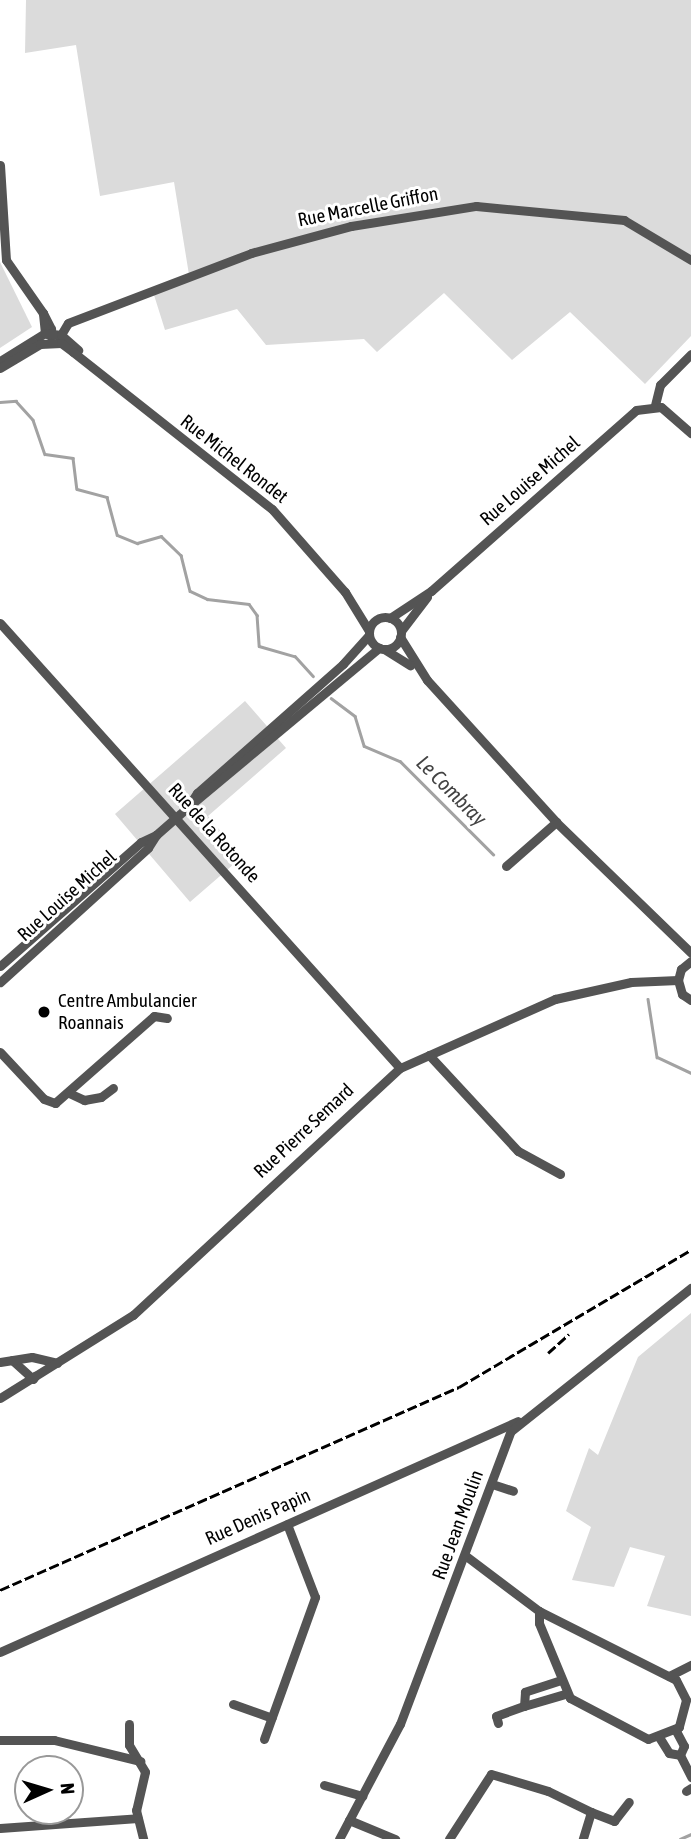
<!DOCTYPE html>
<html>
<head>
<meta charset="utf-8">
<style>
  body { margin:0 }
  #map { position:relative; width:691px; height:1839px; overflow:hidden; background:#fff; font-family:"Asap Condensed",sans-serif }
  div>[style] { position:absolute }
  .green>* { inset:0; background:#dbdbdb }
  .stream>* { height:2.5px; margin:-1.25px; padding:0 1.25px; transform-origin:1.25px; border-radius:1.25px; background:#a2a2a2 }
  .minor>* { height:9px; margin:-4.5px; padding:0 4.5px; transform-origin:4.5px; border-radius:4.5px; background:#545454 }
  .minor>.ring { margin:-4.5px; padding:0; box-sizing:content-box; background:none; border:9px solid #545454; border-radius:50% }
  .rail>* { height:2.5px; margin-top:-1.25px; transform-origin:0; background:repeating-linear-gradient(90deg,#000 0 10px,transparent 0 13.5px) }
  .dots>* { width:19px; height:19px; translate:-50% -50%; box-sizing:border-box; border:4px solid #fff; border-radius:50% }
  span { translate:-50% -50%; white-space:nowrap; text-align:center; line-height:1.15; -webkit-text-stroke:6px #fff; paint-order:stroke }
  .street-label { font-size:19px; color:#000 }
  .poi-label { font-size:19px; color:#000 }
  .left { translate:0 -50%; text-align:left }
  .water-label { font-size:21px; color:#434343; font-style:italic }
  .north { position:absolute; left:14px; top:1755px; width:70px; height:70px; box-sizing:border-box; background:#fff; border:2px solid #999; border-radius:50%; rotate:86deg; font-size:19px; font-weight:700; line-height:28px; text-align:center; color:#000 }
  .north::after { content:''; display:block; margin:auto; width:24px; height:32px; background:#000; clip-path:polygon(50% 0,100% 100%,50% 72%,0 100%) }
</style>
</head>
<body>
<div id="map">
  <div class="green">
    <i style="clip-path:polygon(26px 0,691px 0,691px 336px,645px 384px,570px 312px,512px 360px,444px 293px,377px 352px,364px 339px,266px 345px,237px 309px,165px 330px,154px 295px,190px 281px,174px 182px,100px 196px,76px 45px,25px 53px)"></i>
    <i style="clip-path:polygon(0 262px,32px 327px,0 348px)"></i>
    <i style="clip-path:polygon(245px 701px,286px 748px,208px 816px,242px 857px,190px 902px,115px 814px)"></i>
    <i style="clip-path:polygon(691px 1313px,691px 1616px,647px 1606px,665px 1556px,630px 1547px,614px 1587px,572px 1580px,591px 1527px,566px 1511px,589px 1448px,598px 1455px,638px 1357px)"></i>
  </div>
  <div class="stream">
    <i style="left:0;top:402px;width:16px;rotate:-4deg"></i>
    <i style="left:16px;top:401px;width:25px;rotate:48deg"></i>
    <i style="left:33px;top:420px;width:36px;rotate:71deg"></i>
    <i style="left:45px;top:454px;width:28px;rotate:8deg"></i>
    <i style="left:73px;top:458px;width:31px;rotate:83deg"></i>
    <i style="left:77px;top:489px;width:31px;rotate:15deg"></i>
    <i style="left:107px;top:497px;width:39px;rotate:75deg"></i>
    <i style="left:117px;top:535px;width:22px;rotate:22deg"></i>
    <i style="left:137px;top:543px;width:25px;rotate:-16deg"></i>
    <i style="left:161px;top:536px;width:28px;rotate:44deg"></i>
    <i style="left:181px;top:555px;width:37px;rotate:76deg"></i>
    <i style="left:190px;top:591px;width:19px;rotate:25deg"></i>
    <i style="left:207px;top:599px;width:42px;rotate:6.8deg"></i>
    <i style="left:249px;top:604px;width:14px;rotate:54deg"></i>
    <i style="left:257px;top:615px;width:31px;rotate:86deg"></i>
    <i style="left:259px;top:646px;width:37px;rotate:16deg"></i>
    <i style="left:295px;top:656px;width:27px;rotate:48deg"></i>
    <i style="left:331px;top:698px;width:30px;rotate:37deg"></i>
    <i style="left:355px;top:716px;width:31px;rotate:73deg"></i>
    <i style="left:364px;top:746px;width:39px;rotate:23deg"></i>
    <i style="left:400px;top:761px;width:132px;rotate:45deg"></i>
    <i style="left:648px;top:999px;width:59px;rotate:81.2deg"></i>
    <i style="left:657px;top:1057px;width:38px;rotate:25deg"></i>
    <i style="left:680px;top:1839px;width:12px;rotate:-24deg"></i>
  </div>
  <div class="minor">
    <i style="left:0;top:165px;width:95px;rotate:86.4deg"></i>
    <i style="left:6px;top:260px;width:65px;rotate:55.1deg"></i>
    <i style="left:43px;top:313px;width:18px;rotate:63deg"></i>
    <i style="left:51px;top:329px;width:7px;rotate:90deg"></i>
    <i style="left:51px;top:336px;width:7px;rotate:-153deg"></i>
    <i style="left:45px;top:333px;width:20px;rotate:-96deg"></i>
    <i style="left:59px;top:338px;width:17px;rotate:-59deg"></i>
    <i style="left:68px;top:323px;width:196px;rotate:-20.9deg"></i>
    <i style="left:251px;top:253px;width:104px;rotate:-15.1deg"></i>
    <i style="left:351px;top:226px;width:127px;rotate:-9.1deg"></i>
    <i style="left:476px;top:206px;width:149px;rotate:5.4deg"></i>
    <i style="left:624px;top:220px;width:78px;rotate:30.8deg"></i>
    <i style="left:0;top:361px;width:53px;rotate:-31.9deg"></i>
    <i style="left:45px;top:333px;width:16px;rotate:7deg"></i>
    <i style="left:61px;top:335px;width:23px;rotate:41deg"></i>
    <i style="left:0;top:368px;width:47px;rotate:-31deg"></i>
    <i style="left:40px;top:344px;width:21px;rotate:-3deg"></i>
    <i style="left:61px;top:343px;width:15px;rotate:37deg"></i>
    <i style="left:73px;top:352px;width:253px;rotate:38.3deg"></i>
    <i style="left:272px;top:509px;width:111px;rotate:48.7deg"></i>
    <i style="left:345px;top:592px;width:46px;rotate:58.4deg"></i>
    <i style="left:655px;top:405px;width:21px;rotate:-76deg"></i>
    <i style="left:660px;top:385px;width:44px;rotate:-45deg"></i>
    <i class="ring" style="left:369px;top:617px;width:23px;height:23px"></i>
    <i style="left:390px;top:618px;width:49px;rotate:-33.4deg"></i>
    <i style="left:431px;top:591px;width:273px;rotate:-41.4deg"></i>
    <i style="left:636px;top:410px;width:25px;rotate:-7deg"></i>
    <i style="left:661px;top:407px;width:40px;rotate:41deg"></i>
    <i style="left:0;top:623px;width:598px;rotate:48.05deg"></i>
    <i style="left:401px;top:631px;width:43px;rotate:-52.6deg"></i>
    <i style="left:369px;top:635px;width:39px;rotate:132deg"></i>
    <i style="left:343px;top:664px;width:195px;rotate:138.5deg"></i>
    <i style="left:197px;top:793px;width:17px;rotate:123deg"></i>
    <i style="left:188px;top:807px;width:249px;rotate:-39.8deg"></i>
    <i style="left:400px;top:637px;width:51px;rotate:57.9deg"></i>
    <i style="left:427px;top:680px;width:192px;rotate:47.7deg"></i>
    <i style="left:556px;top:822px;width:188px;rotate:44.1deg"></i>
    <i style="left:384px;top:649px;width:31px;rotate:32deg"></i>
    <i style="left:156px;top:835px;width:43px;rotate:-41.2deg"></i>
    <i style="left:506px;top:866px;width:67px;rotate:-41.3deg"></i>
    <i style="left:691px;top:961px;width:13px;rotate:141deg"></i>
    <i style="left:681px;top:969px;width:11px;rotate:105deg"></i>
    <i style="left:678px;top:980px;width:15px;rotate:74deg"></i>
    <i style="left:682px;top:994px;width:11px;rotate:34deg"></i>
    <i style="left:0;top:966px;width:188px;rotate:-41.3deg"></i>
    <i style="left:141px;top:842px;width:17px;rotate:-25deg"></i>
    <i style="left:156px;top:835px;width:15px;rotate:122deg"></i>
    <i style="left:148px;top:848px;width:200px;rotate:137.8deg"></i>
    <i style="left:0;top:1052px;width:64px;rotate:46.9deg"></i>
    <i style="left:44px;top:1099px;width:12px;rotate:20deg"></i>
    <i style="left:55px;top:1103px;width:132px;rotate:-41.3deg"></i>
    <i style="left:154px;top:1016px;width:13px;rotate:9deg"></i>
    <i style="left:429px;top:1055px;width:131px;rotate:47.2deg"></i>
    <i style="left:518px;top:1151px;width:48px;rotate:28.7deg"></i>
    <i style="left:69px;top:1093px;width:17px;rotate:25deg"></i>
    <i style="left:84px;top:1100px;width:17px;rotate:-10deg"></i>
    <i style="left:101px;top:1097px;width:15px;rotate:-37deg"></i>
    <i style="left:12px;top:1360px;width:28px;rotate:42deg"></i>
    <i style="left:33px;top:1379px;width:4px;rotate:-56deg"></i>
    <i style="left:0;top:1362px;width:32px;rotate:-9deg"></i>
    <i style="left:32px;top:1357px;width:26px;rotate:13deg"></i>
    <i style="left:0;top:1398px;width:157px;rotate:-32deg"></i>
    <i style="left:133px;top:1315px;width:364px;rotate:-42.8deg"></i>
    <i style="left:400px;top:1068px;width:170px;rotate:-24deg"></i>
    <i style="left:555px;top:999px;width:78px;rotate:-12.6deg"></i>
    <i style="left:631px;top:982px;width:47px;rotate:-2.4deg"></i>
    <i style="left:492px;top:1484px;width:22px;rotate:18deg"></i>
    <i style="left:466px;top:1556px;width:91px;rotate:37deg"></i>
    <i style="left:539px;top:1611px;width:153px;rotate:26.7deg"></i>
    <i style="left:676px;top:1680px;width:22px;rotate:63deg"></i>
    <i style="left:686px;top:1700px;width:28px;rotate:105deg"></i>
    <i style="left:679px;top:1727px;width:33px;rotate:159deg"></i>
    <i style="left:648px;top:1739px;width:88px;rotate:-152.3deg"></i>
    <i style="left:570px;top:1698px;width:81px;rotate:-112.5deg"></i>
    <i style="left:539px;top:1623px;width:12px;rotate:-90deg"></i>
    <i style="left:0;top:1652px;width:567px;rotate:-24.03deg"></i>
    <i style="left:669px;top:1676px;width:25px;rotate:-27deg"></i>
    <i style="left:561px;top:1680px;width:38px;rotate:162deg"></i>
    <i style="left:525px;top:1692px;width:14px;rotate:94deg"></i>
    <i style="left:524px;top:1706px;width:43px;rotate:-16.3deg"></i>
    <i style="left:233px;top:1704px;width:41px;rotate:19.7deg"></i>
    <i style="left:498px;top:1723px;width:7px;rotate:-106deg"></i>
    <i style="left:496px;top:1716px;width:30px;rotate:-20deg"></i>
    <i style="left:129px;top:1724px;width:21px;rotate:90deg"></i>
    <i style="left:129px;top:1745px;width:31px;rotate:59deg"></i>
    <i style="left:145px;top:1772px;width:39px;rotate:103deg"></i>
    <i style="left:136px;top:1810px;width:30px;rotate:76deg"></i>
    <i style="left:659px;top:1737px;width:19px;rotate:58deg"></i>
    <i style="left:669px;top:1753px;width:11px;rotate:10deg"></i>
    <i style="left:680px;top:1755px;width:10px;rotate:-66deg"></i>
    <i style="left:684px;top:1746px;width:19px;rotate:-118deg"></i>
    <i style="left:264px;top:1739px;width:151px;rotate:-70.2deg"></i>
    <i style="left:315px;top:1597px;width:78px;rotate:-111deg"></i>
    <i style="left:0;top:1740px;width:54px"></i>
    <i style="left:54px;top:1740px;width:89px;rotate:13.7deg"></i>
    <i style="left:680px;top:1755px;width:25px;rotate:63deg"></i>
    <i style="left:324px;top:1785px;width:40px;rotate:16deg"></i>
    <i style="left:686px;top:1791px;width:6px;rotate:-31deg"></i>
    <i style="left:591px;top:1812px;width:25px;rotate:21deg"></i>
    <i style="left:614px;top:1821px;width:24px;rotate:-52deg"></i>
    <i style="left:349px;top:1820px;width:50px;rotate:22.4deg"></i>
    <i style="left:0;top:1828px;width:138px;rotate:-4.1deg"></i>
    <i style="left:339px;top:1839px;width:130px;rotate:-62.1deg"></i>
    <i style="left:400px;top:1724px;width:313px;rotate:-69.3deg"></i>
    <i style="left:511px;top:1431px;width:230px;rotate:-38.5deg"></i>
    <i style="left:449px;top:1839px;width:77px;rotate:-57.1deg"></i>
    <i style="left:491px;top:1774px;width:59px;rotate:16.6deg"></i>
    <i style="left:548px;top:1791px;width:48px;rotate:26deg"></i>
    <i style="left:591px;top:1812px;width:28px;rotate:107deg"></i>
  </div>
  <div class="rail">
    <i style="left:548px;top:1353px;width:28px;rotate:-42deg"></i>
    <i style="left:0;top:1590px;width:502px;rotate:-23.86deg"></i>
    <i style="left:459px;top:1387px;width:269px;rotate:-30.6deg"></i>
  </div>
  <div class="dots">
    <i style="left:44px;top:1012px;background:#000"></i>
  </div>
  <div class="street-label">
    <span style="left:368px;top:207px;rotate:-11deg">Rue Marcelle Griffon</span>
    <span style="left:234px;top:459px;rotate:38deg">Rue Michel Rondet</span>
    <span style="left:530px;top:481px;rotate:-41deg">Rue Louise Michel</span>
    <span style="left:214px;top:833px;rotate:48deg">Rue de la Rotonde</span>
    <span style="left:67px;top:896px;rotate:-42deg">Rue Louise Michel</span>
    <span style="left:304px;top:1131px;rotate:-43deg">Rue Pierre Semard</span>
    <span style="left:258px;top:1517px;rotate:-24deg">Rue Denis Papin</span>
    <span style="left:458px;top:1525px;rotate:-70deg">Rue Jean Moulin</span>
  </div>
  <div class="poi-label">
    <span class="left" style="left:58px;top:1012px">Centre Ambulancier<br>Roannais</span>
  </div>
  <div class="water-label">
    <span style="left:452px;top:790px;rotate:45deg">Le Combray</span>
  </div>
  <div class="north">N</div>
</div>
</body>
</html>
